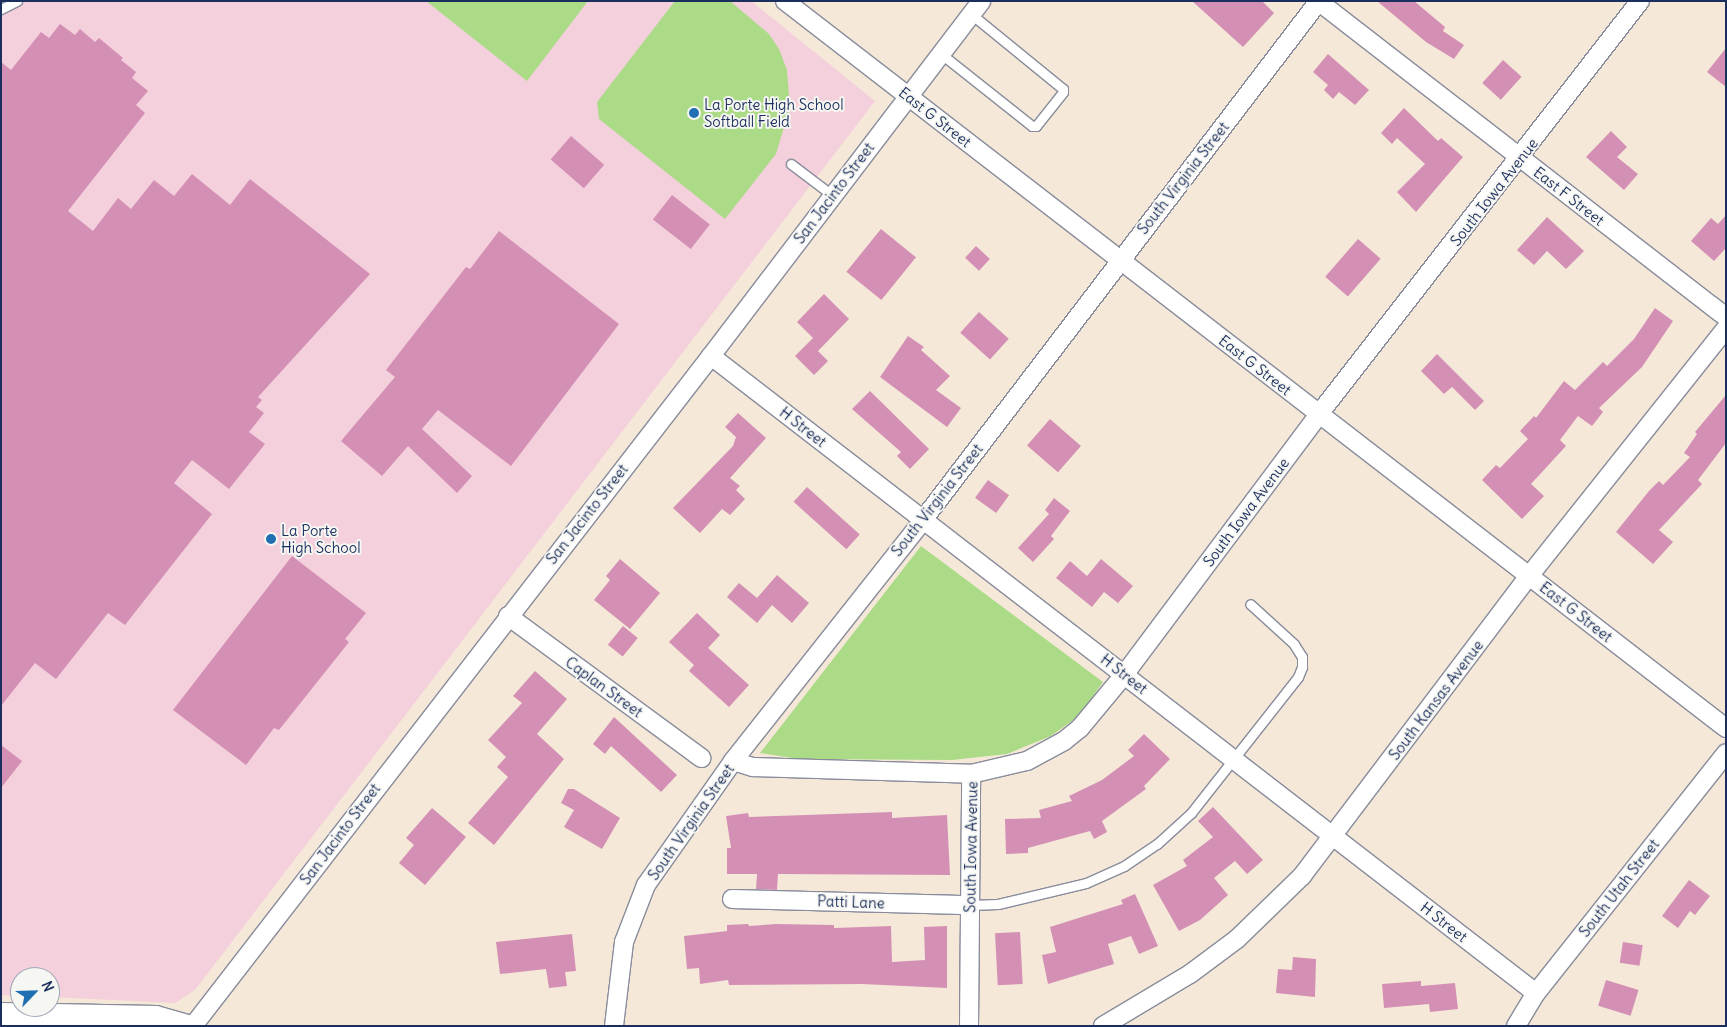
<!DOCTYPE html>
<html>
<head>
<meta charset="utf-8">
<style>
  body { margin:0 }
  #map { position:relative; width:1727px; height:1027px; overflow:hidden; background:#f5e8d8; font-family:Delius,sans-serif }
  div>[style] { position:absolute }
  .built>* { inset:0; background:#f4cfdc }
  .green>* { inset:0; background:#acdb88 }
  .building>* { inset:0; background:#d490b4; transform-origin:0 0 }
  .roads { filter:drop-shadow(1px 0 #888c9b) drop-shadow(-1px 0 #888c9b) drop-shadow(0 1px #888c9b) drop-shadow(0 -1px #888c9b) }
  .service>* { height:9px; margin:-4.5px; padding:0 4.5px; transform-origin:4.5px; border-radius:4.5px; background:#fff }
  .minor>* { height:18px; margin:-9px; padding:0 9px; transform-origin:9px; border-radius:9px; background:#fff }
  .tertiary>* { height:22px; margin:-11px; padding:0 11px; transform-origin:11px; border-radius:11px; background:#fff }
  .dots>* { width:14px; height:14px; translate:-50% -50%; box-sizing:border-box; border:2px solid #f6f6f2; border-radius:50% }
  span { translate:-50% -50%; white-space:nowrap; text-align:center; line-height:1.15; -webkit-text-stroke:4px #f6f6f2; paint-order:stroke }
  .poi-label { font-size:15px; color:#1b2f5e }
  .left { translate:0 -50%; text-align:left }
  .street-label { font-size:15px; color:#1b2f5e }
  .frame { position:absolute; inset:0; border:2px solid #1b2f5e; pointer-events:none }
  .north { position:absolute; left:10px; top:967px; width:50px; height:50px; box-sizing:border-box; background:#f6f6f2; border:1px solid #9ea6b7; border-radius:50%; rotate:66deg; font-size:14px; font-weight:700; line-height:20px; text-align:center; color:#1b2f5e }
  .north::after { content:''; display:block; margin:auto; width:18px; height:22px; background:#1f6fb2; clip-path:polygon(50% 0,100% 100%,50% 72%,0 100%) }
</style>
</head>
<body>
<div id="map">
  <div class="built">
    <i style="clip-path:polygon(1px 1px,751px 1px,875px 101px,195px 990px,175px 1003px,50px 997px,50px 977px,20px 977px,20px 996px,1px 995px)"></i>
  </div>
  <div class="green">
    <i style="clip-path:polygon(426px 1px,588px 1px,527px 81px)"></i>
    <i style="clip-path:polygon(675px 1px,730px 1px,769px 34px,779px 49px,787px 70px,790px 107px,776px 154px,725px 219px,599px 119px,597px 102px)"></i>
    <i style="clip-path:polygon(921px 546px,1103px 682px,1080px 715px,1051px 736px,1007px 754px,952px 760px,798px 759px,760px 753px)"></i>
  </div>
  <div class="building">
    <i style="clip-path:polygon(1192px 1px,1262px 1px,1274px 13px,1243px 47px)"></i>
    <i style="clip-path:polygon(1377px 1px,1414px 1px,1445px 27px,1443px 31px,1464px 45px,1454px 59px,1426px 42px)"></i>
    <i style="clip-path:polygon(60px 24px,75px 35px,80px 29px,95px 42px,99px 38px,123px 58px,121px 60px,136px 72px,132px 78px,148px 91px,136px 105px,145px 113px,68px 211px,93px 231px,118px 198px,131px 209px,154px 180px,174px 196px,192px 174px,230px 205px,250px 179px,370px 274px,258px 397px,262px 400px,256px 407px,264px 413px,249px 432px,265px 444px,229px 489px,192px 460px,174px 483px,212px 514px,125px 625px,108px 613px,56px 679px,35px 663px,1px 706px,1px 62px,11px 70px,41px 32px,49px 38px)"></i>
    <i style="clip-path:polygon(1726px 48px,1726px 87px,1707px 72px)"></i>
    <i style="clip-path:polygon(1328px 54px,1369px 90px,1355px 105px,1339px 92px,1333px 99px,1324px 90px,1328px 85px,1313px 72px)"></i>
    <i style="left:1503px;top:60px;width:25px;height:31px;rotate:42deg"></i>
    <i style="clip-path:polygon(1404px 108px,1438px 141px,1441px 138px,1463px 157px,1416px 212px,1397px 192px,1425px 164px,1397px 138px,1392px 144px,1381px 133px)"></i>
    <i style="clip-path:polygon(1611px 131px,1627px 147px,1617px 157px,1638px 174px,1624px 190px,1586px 157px)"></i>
    <i style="left:571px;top:136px;width:44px;height:31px;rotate:41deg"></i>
    <i style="left:672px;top:195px;width:48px;height:31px;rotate:38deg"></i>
    <i style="clip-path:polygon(1726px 215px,1726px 248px,1714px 261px,1691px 241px,1711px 218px,1718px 224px)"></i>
    <i style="clip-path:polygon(1547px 217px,1584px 251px,1566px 269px,1547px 251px,1534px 265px,1517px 250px)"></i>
    <i style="left:881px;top:229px;width:45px;height:55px;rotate:39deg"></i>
    <i style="clip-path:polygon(499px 231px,619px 324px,511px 466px,438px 410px,422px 429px,472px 476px,457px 493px,408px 446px,382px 476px,341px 441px,395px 377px,386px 370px,466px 267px,470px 269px)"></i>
    <i style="left:1358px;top:239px;width:30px;height:50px;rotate:41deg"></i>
    <i style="left:976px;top:246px;width:19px;height:16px;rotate:43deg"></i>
    <i style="clip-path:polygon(824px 294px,849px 319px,818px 351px,828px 361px,814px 375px,795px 356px,813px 338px,797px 322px)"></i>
    <i style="clip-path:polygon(1655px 308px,1673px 321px,1642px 367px,1599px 408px,1603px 412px,1592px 426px,1578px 416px,1560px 440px,1566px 446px,1531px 484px,1544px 496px,1522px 519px,1482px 480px,1496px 465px,1500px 468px,1528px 439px,1520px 431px,1534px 416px,1536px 418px,1564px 381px,1575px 390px,1603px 362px,1607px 366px,1634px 339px)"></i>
    <i style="left:979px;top:312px;width:40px;height:28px;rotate:42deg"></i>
    <i style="clip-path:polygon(908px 336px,924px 347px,921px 350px,950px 376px,936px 390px,961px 408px,947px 427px,880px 377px)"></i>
    <i style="clip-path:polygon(1437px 354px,1484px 401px,1475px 410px,1452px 387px,1444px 394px,1421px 371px)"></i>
    <i style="clip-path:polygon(870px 391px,929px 449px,910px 469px,897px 456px,901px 452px,852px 409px)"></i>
    <i style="clip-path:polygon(1726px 395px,1726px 443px,1698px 480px,1702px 484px,1659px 530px,1673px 542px,1653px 564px,1616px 532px,1649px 491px,1659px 481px,1663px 485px,1690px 457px,1684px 453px,1697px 434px,1695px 432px)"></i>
    <i style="clip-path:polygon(738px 413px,766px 438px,730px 478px,740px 486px,736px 490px,745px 499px,730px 515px,722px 509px,700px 533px,673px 508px,733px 446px,736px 437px,725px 427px)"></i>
    <i style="left:1050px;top:419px;width:41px;height:35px;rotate:41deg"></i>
    <i style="left:988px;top:480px;width:26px;height:22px;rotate:36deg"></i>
    <i style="left:807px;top:487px;width:71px;height:20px;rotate:42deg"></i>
    <i style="clip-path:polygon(1054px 498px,1070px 511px,1051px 536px,1054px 539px,1033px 562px,1018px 548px,1049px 514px,1045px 510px)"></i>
    <i style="clip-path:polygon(292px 556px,366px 613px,345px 639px,349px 642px,279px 730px,274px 728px,246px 765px,173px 710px)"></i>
    <i style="clip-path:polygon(620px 559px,660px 593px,630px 629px,594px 600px,610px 580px,606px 576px)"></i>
    <i style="clip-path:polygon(1101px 559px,1133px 586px,1118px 603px,1104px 592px,1092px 607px,1056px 578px,1070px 561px,1087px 576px)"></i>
    <i style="clip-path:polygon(777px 575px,809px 603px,792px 623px,772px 605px,757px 623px,727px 597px,739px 583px,757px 598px)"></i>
    <i style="clip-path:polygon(697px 613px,720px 635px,708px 648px,749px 685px,729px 707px,689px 671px,694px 665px,669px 642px)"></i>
    <i style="left:623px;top:626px;width:19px;height:24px;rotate:39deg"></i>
    <i style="clip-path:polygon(535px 671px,567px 699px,537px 734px,564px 759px,494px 845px,468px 823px,508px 777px,497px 767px,506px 757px,488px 740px,522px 703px,513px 696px)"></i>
    <i style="clip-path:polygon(614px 717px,677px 775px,661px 792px,611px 746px,605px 754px,593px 744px)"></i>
    <i style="clip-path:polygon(1144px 734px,1170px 759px,1144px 786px,1146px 789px,1102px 821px,1107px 832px,1094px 839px,1090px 831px,1028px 848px,1028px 853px,1006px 854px,1005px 819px,1041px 818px,1039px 810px,1072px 801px,1069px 796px,1102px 780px,1134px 756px,1128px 750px)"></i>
    <i style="clip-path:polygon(1px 745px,22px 761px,1px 788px)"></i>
    <i style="clip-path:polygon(568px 789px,574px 789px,620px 818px,602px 849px,564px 827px,574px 810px,561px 803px)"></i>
    <i style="clip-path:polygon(1213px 807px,1263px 860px,1247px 874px,1235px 861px,1214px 878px,1228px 895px,1200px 920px,1179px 931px,1153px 885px,1187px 866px,1183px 860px,1213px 837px,1198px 821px)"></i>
    <i style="clip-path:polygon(432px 808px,466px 837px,425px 885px,399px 863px,414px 845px,406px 838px)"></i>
    <i style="clip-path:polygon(892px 812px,892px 818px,947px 815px,950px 875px,778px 874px,777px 890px,756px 889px,757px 874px,727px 874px,727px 848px,731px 848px,726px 816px,748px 813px,749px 817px)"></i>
    <i style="clip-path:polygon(1689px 880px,1710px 896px,1695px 915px,1690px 911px,1678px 928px,1662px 916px)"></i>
    <i style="clip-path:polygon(1135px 894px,1158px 946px,1139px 954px,1131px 936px,1108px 944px,1114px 964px,1048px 984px,1042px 955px,1056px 952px,1050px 927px,1123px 904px,1121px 900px)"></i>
    <i style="clip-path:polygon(748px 924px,749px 926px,776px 924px,834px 925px,834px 928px,891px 926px,892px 962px,925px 960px,924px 927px,947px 926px,947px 988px,862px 984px,729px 985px,728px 980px,700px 984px,699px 968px,687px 969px,684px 936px,727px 931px,727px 925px)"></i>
    <i style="left:1020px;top:932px;width:52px;height:25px;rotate:87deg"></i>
    <i style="clip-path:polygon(572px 934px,576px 971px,565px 972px,567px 986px,549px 988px,546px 969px,500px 974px,496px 942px)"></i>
    <i style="left:1623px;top:942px;width:20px;height:21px;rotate:9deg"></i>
    <i style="clip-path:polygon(1293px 957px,1316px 959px,1315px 997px,1276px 993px,1278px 969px,1292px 970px)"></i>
    <i style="left:1606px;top:980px;width:34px;height:27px;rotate:17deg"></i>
    <i style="clip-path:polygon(1421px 981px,1421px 986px,1455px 983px,1458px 1009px,1430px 1012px,1429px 1004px,1384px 1008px,1382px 984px)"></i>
  </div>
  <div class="roads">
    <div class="service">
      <i style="left:1px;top:9px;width:18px;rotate:-27deg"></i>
      <i style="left:940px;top:53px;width:117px;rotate:38.4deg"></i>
      <i style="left:1032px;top:126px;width:4px"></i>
      <i style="left:1036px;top:126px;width:43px;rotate:-51.5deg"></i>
      <i style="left:1063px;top:92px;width:3px;rotate:-90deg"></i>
      <i style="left:1063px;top:89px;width:119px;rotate:-140.8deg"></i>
      <i style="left:791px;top:164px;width:51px;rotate:37.1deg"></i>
      <i style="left:969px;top:905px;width:29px;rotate:-2deg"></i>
      <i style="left:998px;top:904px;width:90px;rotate:-13.4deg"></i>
      <i style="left:1086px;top:883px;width:42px;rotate:-24.1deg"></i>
      <i style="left:1124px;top:866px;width:40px;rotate:-34deg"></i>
      <i style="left:1157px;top:844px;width:46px;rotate:-42.4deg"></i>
      <i style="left:1191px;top:813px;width:173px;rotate:-51.8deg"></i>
      <i style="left:1298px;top:677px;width:11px;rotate:-68deg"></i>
      <i style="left:1302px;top:667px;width:10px;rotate:-90deg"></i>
      <i style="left:1302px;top:657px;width:15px;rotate:-122deg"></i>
      <i style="left:1294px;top:644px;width:59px;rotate:-137.7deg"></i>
    </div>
    <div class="minor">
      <i style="left:785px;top:1px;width:1189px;rotate:37.69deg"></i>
      <i style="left:1318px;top:1px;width:516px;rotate:37.76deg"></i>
      <i style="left:711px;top:356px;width:1042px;rotate:37.67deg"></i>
      <i style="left:508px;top:616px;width:240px;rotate:36.3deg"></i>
      <i style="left:733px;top:761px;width:21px;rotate:17deg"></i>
      <i style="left:753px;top:767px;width:218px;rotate:1.8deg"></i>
      <i style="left:971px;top:774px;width:57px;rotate:-13.1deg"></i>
      <i style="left:1027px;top:761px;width:42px;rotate:-28.4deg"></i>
      <i style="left:1064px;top:741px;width:21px;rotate:-39deg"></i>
      <i style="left:1080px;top:728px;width:69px;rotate:-50.3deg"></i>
      <i style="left:1124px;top:675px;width:326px;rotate:-53.2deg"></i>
      <i style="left:1319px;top:414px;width:523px;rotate:-52.14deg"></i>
      <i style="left:732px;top:899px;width:237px;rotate:1.5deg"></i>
      <i style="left:193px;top:1026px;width:847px;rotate:-52.29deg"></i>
      <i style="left:711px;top:356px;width:446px;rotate:-52.7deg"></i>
      <i style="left:614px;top:1026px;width:85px;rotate:-83.2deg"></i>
      <i style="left:624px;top:942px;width:61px;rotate:-68.9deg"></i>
      <i style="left:646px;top:885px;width:151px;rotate:-54.9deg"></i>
      <i style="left:733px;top:761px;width:307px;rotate:-51.7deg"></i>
      <i style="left:923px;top:520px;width:653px;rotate:-52.66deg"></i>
      <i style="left:969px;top:1026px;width:252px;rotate:-89.5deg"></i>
      <i style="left:1103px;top:1026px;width:101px;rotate:-30.9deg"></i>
      <i style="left:1190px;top:974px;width:59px;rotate:-36.7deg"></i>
      <i style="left:1237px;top:939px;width:91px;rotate:-44.1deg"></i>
      <i style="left:1302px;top:876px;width:376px;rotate:-52.9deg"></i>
      <i style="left:1529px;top:576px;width:317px;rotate:-51.5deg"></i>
      <i style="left:1516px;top:1026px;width:39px;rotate:-59deg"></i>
      <i style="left:1536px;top:993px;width:306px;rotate:-51.6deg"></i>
    </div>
    <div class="tertiary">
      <i style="left:1px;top:1014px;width:155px;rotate:1.1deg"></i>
      <i style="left:156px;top:1017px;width:33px;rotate:16deg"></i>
    </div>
  </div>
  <div class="dots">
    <i style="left:694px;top:113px;background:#1f6fb2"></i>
    <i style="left:271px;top:539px;background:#1f6fb2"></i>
  </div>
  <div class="poi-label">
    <span class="left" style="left:704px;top:113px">La Porte High School<br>Softball Field</span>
    <span class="left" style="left:281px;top:539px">La Porte<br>High School</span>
  </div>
  <div class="street-label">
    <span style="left:935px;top:117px;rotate:38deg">East G Street</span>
    <span style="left:1183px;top:178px;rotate:-52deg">South Virginia Street</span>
    <span style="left:1494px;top:192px;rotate:-52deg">South Iowa Avenue</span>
    <span style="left:834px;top:193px;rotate:-53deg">San Jacinto Street</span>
    <span style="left:1569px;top:196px;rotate:38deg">East F Street</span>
    <span style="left:1255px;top:365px;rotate:38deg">East G Street</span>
    <span style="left:803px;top:427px;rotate:38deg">H Street</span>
    <span style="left:937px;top:500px;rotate:-52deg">South Virginia Street</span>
    <span style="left:1246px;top:512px;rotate:-53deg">South Iowa Avenue</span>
    <span style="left:587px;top:514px;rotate:-52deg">San Jacinto Street</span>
    <span style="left:1576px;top:612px;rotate:38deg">East G Street</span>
    <span style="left:1124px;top:674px;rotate:38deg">H Street</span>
    <span style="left:604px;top:687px;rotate:36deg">Caplan Street</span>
    <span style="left:1436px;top:700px;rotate:-53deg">South Kansas Avenue</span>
    <span style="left:691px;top:822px;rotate:-55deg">South Virginia Street</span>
    <span style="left:340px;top:834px;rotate:-53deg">San Jacinto Street</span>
    <span style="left:971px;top:847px;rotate:-89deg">South Iowa Avenue</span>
    <span style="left:1619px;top:888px;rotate:-52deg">South Utah Street</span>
    <span style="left:851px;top:902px;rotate:2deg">Patti Lane</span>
    <span style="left:1444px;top:922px;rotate:38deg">H Street</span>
  </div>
  <div class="frame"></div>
  <div class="north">N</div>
</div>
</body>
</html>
